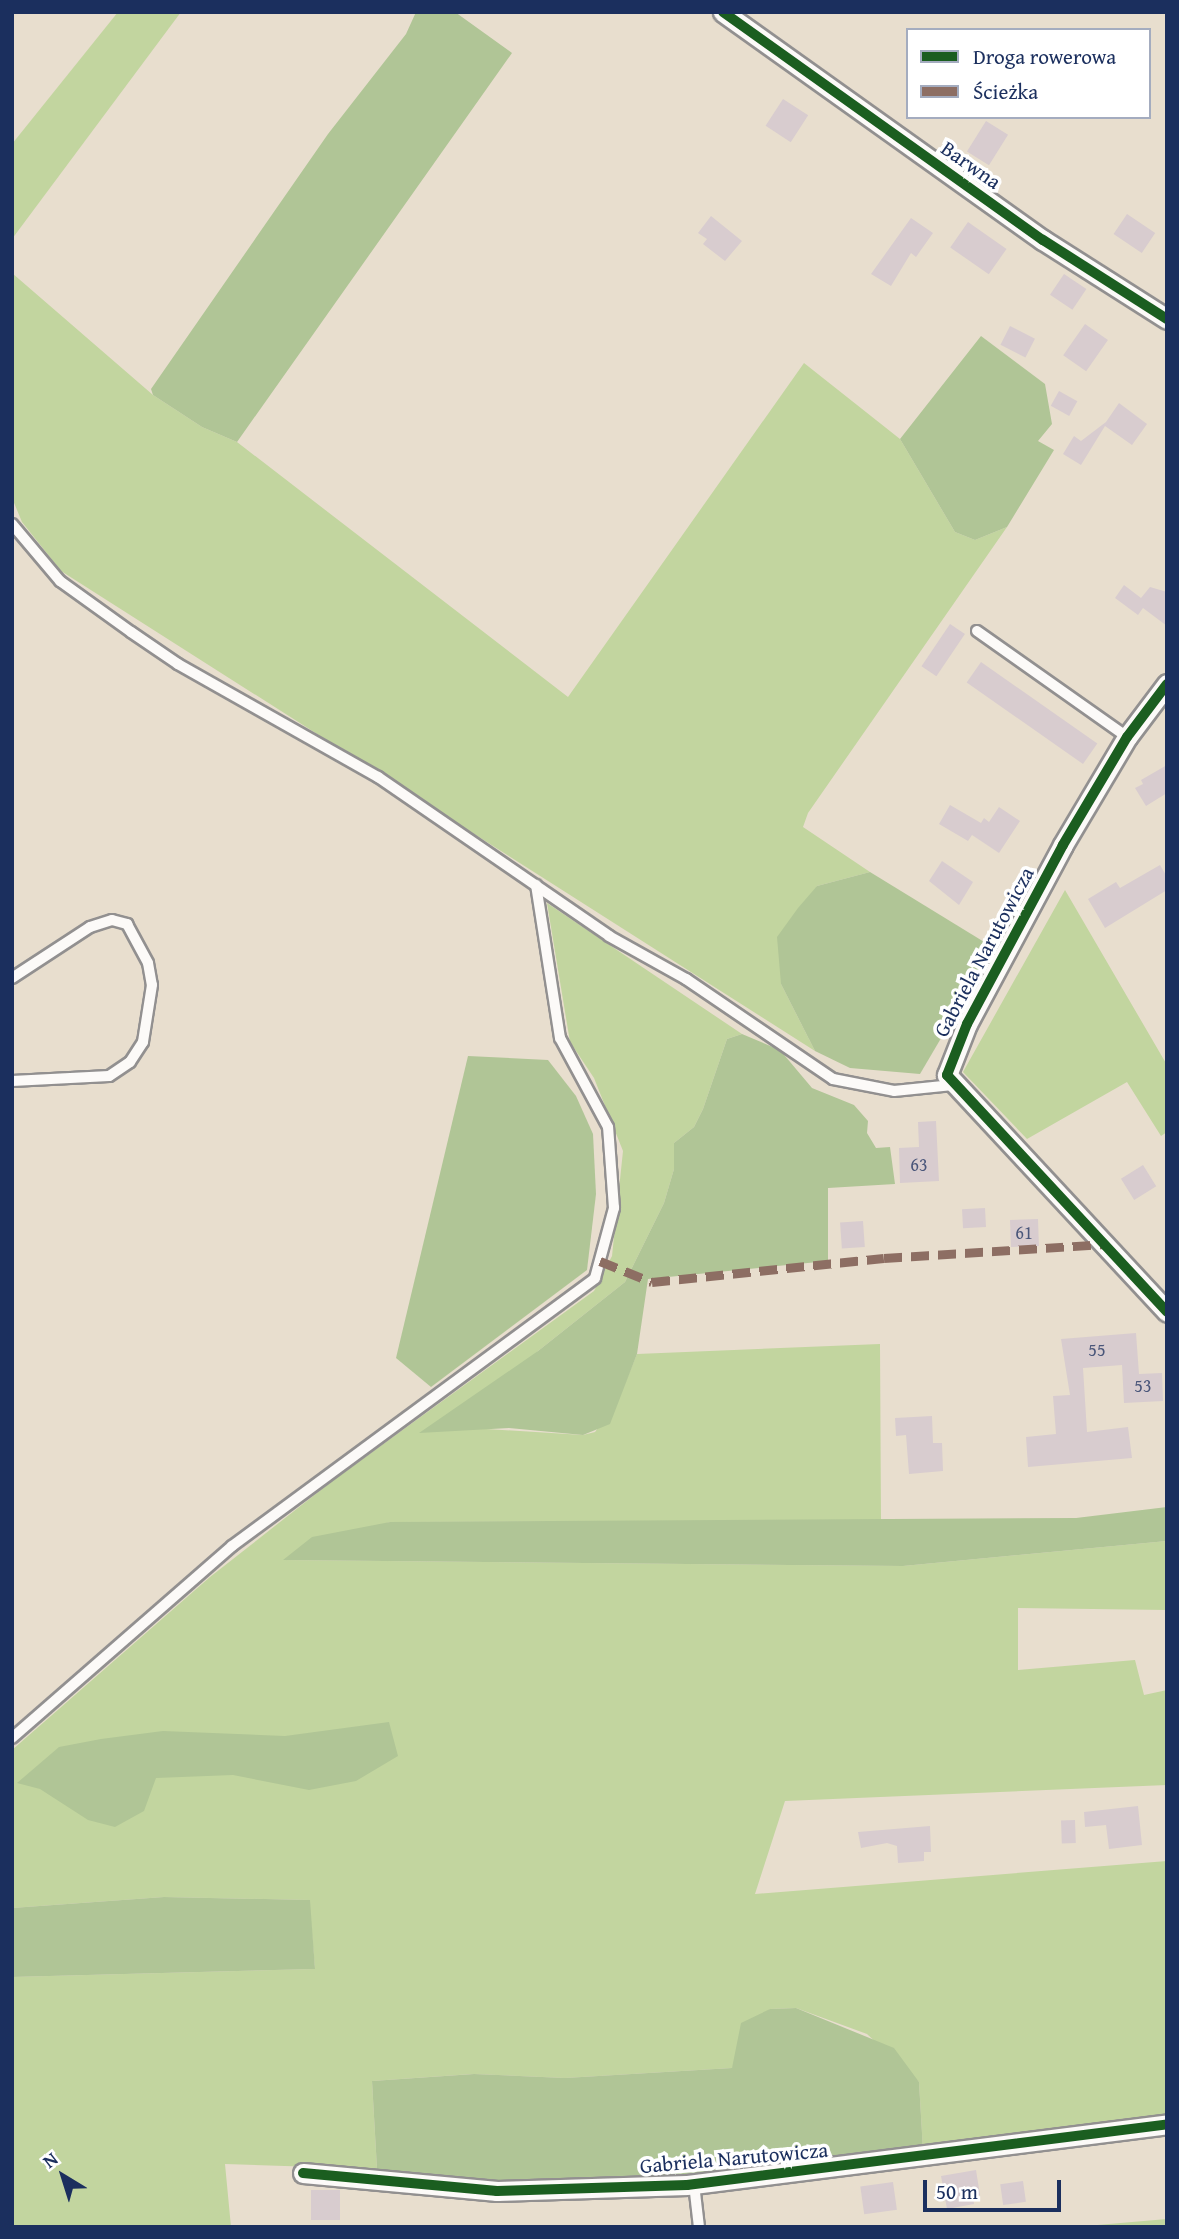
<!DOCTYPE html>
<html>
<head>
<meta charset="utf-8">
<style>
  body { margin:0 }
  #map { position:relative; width:1179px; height:2239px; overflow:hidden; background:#e8dece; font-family:"Gentium Book Plus",serif }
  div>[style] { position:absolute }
  .green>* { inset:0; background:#c2d59f }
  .forest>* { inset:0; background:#b0c596 }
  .building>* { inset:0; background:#d8cccf; transform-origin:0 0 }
  .roads { filter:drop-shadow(2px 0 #929090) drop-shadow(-2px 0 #929090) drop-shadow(0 2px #929090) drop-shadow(0 -2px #929090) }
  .lane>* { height:10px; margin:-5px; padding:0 5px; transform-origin:5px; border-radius:5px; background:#fcfaf8 }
  .street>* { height:19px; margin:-9.5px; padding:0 9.5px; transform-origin:9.5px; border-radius:9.5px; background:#fcfaf8 }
  .quiet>* { height:9px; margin-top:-4.5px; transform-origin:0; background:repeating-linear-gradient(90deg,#8d6e63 0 18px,transparent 0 27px) }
  .cycleway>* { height:10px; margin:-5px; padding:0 5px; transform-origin:5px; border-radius:5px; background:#1b5e20 }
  span { translate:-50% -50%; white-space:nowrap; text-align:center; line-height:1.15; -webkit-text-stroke:7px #fff; paint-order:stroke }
  .number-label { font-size:18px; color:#4a567a }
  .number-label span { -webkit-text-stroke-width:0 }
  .street-label { font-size:21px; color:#1b2f5e }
  .frame { position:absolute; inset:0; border:14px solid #1b2f5e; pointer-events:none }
  .legend { position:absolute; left:906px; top:28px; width:245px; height:91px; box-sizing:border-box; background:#fff; border:2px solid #a4acbf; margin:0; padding:9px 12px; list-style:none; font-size:21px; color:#1b2f5e }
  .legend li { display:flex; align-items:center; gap:14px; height:35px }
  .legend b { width:35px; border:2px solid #a4acbf }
  .north { position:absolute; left:28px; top:2141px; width:70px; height:70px; -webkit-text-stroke:5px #fff; paint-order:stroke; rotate:322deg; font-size:19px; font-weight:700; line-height:28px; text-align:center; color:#1b2f5e }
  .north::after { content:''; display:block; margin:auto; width:24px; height:32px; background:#1b2f5e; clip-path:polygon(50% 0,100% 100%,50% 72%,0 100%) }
  .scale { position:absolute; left:923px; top:2180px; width:138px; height:32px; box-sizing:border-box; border:4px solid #1b2f5e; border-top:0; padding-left:9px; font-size:21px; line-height:24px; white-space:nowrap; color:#1b2f5e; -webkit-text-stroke:5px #fff; paint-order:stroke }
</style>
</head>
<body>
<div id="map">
  <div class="green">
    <i style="clip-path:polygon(118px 12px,181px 12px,12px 239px,12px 144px)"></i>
    <i style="clip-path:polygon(12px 273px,153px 395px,202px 427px,237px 442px,568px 697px,804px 363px,900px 439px,955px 532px,975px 540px,1007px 527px,808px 813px,803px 827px,870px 872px,817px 886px,781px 984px,815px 1051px,61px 571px,22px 522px,12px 498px)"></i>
    <i style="clip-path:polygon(1065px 890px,1167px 1065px,1167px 1132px,1161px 1136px,1127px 1082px,1027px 1139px,963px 1072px)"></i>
    <i style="clip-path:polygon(547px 903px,742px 1034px,727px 1039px,703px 1109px,694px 1127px,674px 1143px,674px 1169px,664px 1203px,625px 1282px,538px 1351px,471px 1428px,583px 1435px,595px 1432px,619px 1398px,637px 1354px,880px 1344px,881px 1521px,390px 1522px,284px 1560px,903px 1566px,1167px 1541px,1167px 1610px,1018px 1608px,1018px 1670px,1135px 1660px,1144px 1695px,1167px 1690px,1167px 1785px,785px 1801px,755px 1894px,1167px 1861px,1167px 2115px,923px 2150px,919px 2082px,867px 2034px,796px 2008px,770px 2009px,732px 2068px,565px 2078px,473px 2074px,372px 2081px,377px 2169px,225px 2164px,231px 2227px,12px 2227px,12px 1977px,315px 1969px,309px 1900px,164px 1897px,12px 1908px,12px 1750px,210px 1577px,331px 1482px,594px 1291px,612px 1256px,623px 1151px,594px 1078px,570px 1042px)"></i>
    <i style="clip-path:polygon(1167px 2219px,1167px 2227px,1074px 2227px)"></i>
  </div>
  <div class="forest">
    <i style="clip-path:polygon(416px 12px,455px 12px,512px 53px,237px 442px,202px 427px,153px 395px,151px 389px,328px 134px,406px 34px)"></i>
    <i style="clip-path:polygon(981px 336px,1045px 384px,1052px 424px,1038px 441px,1054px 450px,1007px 527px,975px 540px,955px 532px,900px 439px)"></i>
    <i style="clip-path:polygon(870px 872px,994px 948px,920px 1074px,850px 1068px,815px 1051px,781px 984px,777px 937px,798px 908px,817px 886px)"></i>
    <i style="clip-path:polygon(742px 1034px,780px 1050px,812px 1088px,854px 1105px,868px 1121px,867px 1133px,876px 1148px,890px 1147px,895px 1184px,828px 1188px,828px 1261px,648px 1279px,637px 1354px,610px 1424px,583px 1435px,509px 1428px,419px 1433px,538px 1351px,625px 1282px,664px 1203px,674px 1169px,674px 1143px,694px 1127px,703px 1109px,727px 1039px)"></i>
    <i style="clip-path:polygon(468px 1056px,548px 1060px,576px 1096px,593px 1134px,596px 1194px,587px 1270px,431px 1387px,396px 1358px)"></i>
    <i style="clip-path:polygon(1167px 1507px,1167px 1541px,903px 1566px,283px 1560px,312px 1537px,390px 1522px,1076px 1518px)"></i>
    <i style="clip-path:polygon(389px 1722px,398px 1756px,356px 1781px,309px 1790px,233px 1775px,156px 1778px,144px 1811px,115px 1827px,88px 1820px,40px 1789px,17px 1783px,59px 1747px,101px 1739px,163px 1731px,285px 1736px)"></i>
    <i style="clip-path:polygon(164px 1897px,310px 1900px,315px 1969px,12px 1977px,12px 1908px)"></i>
    <i style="clip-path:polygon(796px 2008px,894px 2048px,919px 2082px,923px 2150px,685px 2175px,503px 2183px,377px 2169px,372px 2081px,474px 2074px,565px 2078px,732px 2068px,741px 2023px,770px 2009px)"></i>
  </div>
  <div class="building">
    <i style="left:783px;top:99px;width:30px;height:32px;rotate:33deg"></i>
    <i style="left:986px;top:121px;width:26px;height:36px;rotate:32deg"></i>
    <i style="left:1127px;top:214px;width:34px;height:24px;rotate:34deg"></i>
    <i style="clip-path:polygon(711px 216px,742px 241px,725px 261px,703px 244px,707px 239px,698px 233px)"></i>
    <i style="clip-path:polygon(911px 218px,933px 233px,916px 257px,911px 253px,891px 286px,871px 274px)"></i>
    <i style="left:968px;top:222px;width:47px;height:31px;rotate:35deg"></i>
    <i style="left:1064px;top:274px;width:27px;height:25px;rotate:34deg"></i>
    <i style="left:1085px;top:324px;width:28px;height:38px;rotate:35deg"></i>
    <i style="left:1010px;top:326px;width:28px;height:21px;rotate:27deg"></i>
    <i style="left:1059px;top:391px;width:21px;height:17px;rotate:29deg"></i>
    <i style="clip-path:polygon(1119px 403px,1147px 424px,1132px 445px,1105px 426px,1081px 465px,1063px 454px,1074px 436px,1081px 441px,1106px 422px)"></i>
    <i style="clip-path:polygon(1124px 585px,1141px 598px,1150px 587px,1167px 592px,1167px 626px,1143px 608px,1138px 615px,1115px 598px)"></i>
    <i style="left:950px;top:624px;width:18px;height:51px;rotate:34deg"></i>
    <i style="left:981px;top:662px;width:142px;height:25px;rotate:35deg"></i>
    <i style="clip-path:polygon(1167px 765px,1167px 793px,1146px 806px,1135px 788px,1143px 784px,1141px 780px)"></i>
    <i style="clip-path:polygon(950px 805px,981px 823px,984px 818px,989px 822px,999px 807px,1020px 821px,999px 853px,972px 835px,968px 841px,939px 824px)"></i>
    <i style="clip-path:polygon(942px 861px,973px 882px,959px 905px,929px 881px)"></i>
    <i style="clip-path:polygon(1160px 865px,1167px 877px,1167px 890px,1105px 928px,1088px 899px,1116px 882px,1120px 888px)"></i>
    <i style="clip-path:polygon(936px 1121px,939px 1181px,900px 1183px,899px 1148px,919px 1147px,918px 1122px)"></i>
    <i style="left:1143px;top:1165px;width:25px;height:26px;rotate:58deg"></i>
    <i style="left:985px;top:1208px;width:19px;height:23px;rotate:87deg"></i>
    <i style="left:1038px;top:1219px;width:27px;height:28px;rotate:88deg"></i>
    <i style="left:863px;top:1221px;width:26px;height:23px;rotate:86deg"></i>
    <i style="clip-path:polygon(1136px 1333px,1139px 1374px,1162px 1373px,1163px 1401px,1124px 1403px,1122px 1365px,1083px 1368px,1087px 1432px,1128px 1427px,1132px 1458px,1028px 1467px,1026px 1437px,1056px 1434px,1053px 1396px,1070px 1395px,1061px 1339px)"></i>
    <i style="clip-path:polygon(932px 1416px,933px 1443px,942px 1443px,943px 1471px,909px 1474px,906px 1435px,896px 1436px,895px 1418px)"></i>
    <i style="clip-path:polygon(1138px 1806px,1142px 1845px,1109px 1849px,1106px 1825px,1085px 1827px,1084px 1812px)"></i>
    <i style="left:1075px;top:1820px;width:23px;height:14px;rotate:88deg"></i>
    <i style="clip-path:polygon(930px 1826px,931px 1852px,924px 1852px,924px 1861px,898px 1863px,897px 1846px,887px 1843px,861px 1848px,858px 1832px)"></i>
    <i style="clip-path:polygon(976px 2170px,980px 2195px,973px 2196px,974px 2204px,947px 2209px,941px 2176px)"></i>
    <i style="left:1023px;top:2181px;width:21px;height:23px;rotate:82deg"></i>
    <i style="left:893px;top:2182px;width:28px;height:33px;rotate:82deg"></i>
    <i style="left:340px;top:2190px;width:30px;height:29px;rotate:90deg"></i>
  </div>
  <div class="roads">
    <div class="lane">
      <i style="left:12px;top:524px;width:75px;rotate:49.9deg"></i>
      <i style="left:60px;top:581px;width:87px;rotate:35.7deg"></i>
      <i style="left:131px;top:632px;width:57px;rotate:34.2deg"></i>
      <i style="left:178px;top:664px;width:230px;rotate:29.5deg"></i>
      <i style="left:378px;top:777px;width:280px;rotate:34.5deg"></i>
      <i style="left:609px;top:936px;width:88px;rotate:29.2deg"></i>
      <i style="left:686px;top:979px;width:178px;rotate:34.2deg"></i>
      <i style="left:833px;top:1079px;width:62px;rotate:11.1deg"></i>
      <i style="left:894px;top:1091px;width:59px;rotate:-5.8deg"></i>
      <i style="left:977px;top:631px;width:184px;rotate:35.2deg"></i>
      <i style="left:12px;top:978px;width:93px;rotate:-33.2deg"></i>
      <i style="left:90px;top:927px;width:23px;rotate:-18deg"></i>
      <i style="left:112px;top:920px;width:16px;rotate:15deg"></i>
      <i style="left:127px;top:924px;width:44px;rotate:61.7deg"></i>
      <i style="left:148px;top:963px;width:22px;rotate:80deg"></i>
      <i style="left:152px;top:985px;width:58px;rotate:99deg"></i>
      <i style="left:143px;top:1042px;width:24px;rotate:123deg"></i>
      <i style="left:130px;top:1062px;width:25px;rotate:146deg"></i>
      <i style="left:109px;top:1076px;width:97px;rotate:177deg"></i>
      <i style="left:12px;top:1738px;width:292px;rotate:-41.1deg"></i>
      <i style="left:232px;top:1546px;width:451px;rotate:-36.4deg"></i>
      <i style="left:595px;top:1278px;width:73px;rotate:-74.8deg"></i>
      <i style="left:614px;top:1208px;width:81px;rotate:-94.2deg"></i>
      <i style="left:608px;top:1127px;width:101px;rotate:-118.3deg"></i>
      <i style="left:560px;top:1038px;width:155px;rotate:-98.9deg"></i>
      <i style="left:694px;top:2184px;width:43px;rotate:83.4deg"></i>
    </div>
    <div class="street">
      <i style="left:723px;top:12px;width:393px;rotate:35.5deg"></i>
      <i style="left:1043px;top:240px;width:147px;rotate:32.5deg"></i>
      <i style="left:1167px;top:684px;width:66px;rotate:127deg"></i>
      <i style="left:1127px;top:737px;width:126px;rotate:120.7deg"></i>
      <i style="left:1063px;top:845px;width:203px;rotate:118.2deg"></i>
      <i style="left:967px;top:1024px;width:55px;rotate:111.4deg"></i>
      <i style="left:947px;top:1075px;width:323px;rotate:47.1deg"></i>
      <i style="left:303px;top:2173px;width:195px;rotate:5.3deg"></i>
      <i style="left:497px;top:2191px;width:190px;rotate:-1.8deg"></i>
      <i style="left:687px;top:2185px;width:484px;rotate:-7.2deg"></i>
    </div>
  </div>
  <div class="quiet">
    <i style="left:600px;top:1261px;width:56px;rotate:22deg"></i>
    <i style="left:652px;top:1282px;width:233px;rotate:-5.9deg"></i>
    <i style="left:884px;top:1258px;width:221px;rotate:-3.6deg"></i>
  </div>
  <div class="cycleway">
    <i style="left:723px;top:12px;width:393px;rotate:35.5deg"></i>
    <i style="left:1043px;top:240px;width:147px;rotate:32.5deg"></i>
    <i style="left:1167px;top:684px;width:66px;rotate:127deg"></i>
    <i style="left:1127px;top:737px;width:126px;rotate:120.7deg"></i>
    <i style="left:1063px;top:845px;width:203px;rotate:118.2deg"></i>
    <i style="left:967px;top:1024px;width:55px;rotate:111.4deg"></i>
    <i style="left:947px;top:1075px;width:323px;rotate:47.1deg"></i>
    <i style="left:303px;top:2173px;width:195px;rotate:5.3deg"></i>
    <i style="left:497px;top:2191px;width:190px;rotate:-1.8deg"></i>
    <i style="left:687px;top:2185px;width:484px;rotate:-7.2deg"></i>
  </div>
  <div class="number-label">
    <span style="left:919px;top:1165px">63</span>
    <span style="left:1024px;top:1233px">61</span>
    <span style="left:1097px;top:1350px">55</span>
    <span style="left:1143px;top:1386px">53</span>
  </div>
  <div class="street-label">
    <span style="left:971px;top:165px;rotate:35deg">Barwna</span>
    <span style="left:984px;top:952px;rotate:-62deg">Gabriela Narutowicza</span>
    <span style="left:734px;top:2158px;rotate:-5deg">Gabriela Narutowicza</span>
  </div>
  <div class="frame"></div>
  <ul class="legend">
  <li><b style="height:9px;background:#1b5e20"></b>Droga rowerowa</li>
  <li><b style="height:9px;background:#8d6e63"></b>Ścieżka</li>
  </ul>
  <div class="north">N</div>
  <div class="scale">50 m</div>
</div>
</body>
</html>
